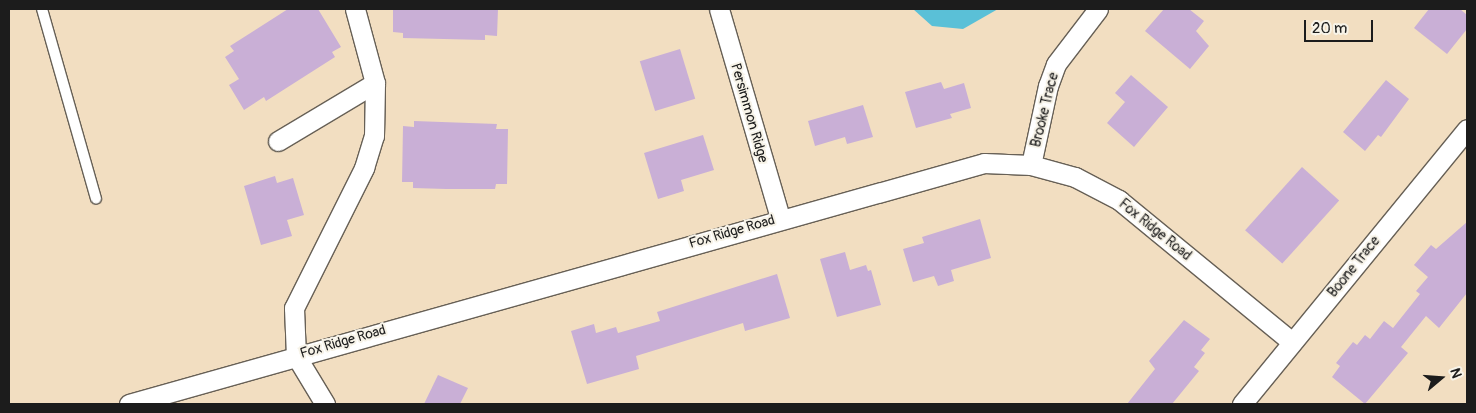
<!DOCTYPE html>
<html>
<head>
<meta charset="utf-8">
<style>
  body { margin:0 }
  #map { position:relative; width:1476px; height:413px; overflow:hidden; background:#f2dec1; font-family:Pangolin,sans-serif }
  div>[style] { position:absolute }
  .water>* { inset:0; background:#5ac0d7 }
  .building>* { inset:0; background:#c9afd6; transform-origin:0 0 }
  .roads { filter:drop-shadow(1px 0 #676056) drop-shadow(-1px 0 #676056) drop-shadow(0 1px #676056) drop-shadow(0 -1px #676056) }
  .service>* { height:10px; margin:-5px; padding:0 5px; transform-origin:5px; border-radius:5px; background:#fff }
  .minor>* { height:19px; margin:-9.5px; padding:0 9.5px; transform-origin:9.5px; border-radius:9.5px; background:#fff }
  span { translate:-50% -50%; white-space:nowrap; text-align:center; line-height:1.15; -webkit-text-stroke:4px #f7f3e8; paint-order:stroke }
  .street-label { font-size:14px; color:#1c1c1c }
  .frame { position:absolute; inset:0; border:10px solid #1c1c1c; pointer-events:none }
  .north { position:absolute; left:1416px; top:353px; width:50px; height:50px; -webkit-text-stroke:4px #f7f3e8; paint-order:stroke; rotate:72deg; font-size:14px; font-weight:700; line-height:20px; text-align:center; color:#1c1c1c }
  .north::after { content:''; display:block; margin:auto; width:18px; height:22px; background:#1c1c1c; clip-path:polygon(50% 0,100% 100%,50% 72%,0 100%) }
  .scale { position:absolute; left:1304px; top:20px; width:69px; height:22px; box-sizing:border-box; border:2px solid #1c1c1c; border-top:0; padding-left:6px; font-size:15px; line-height:18px; white-space:nowrap; color:#1c1c1c; -webkit-text-stroke:4px #f7f3e8; paint-order:stroke }
</style>
</head>
<body>
<div id="map">
  <div class="water">
    <i style="clip-path:polygon(913px 9px,998px 9px,963px 29px,932px 26px)"></i>
  </div>
  <div class="building">
    <i style="clip-path:polygon(288px 9px,318px 9px,341px 47px,332px 52px,335px 57px,266px 101px,264px 97px,244px 110px,229px 85px,239px 79px,225px 57px,234px 51px,230px 46px)"></i>
    <i style="clip-path:polygon(393px 9px,498px 9px,497px 36px,485px 35px,485px 40px,403px 38px,403px 33px,393px 32px)"></i>
    <i style="clip-path:polygon(1164px 9px,1189px 9px,1204px 21px,1196px 31px,1209px 46px,1190px 69px,1145px 31px)"></i>
    <i style="clip-path:polygon(1429px 9px,1460px 9px,1467px 15px,1467px 29px,1447px 54px,1414px 28px)"></i>
    <i style="left:680px;top:49px;width:52px;height:42px;rotate:73deg"></i>
    <i style="clip-path:polygon(1131px 75px,1168px 107px,1134px 147px,1107px 123px,1125px 102px,1115px 93px)"></i>
    <i style="clip-path:polygon(1386px 80px,1409px 99px,1381px 137px,1378px 135px,1365px 151px,1343px 132px)"></i>
    <i style="clip-path:polygon(941px 82px,944px 89px,964px 83px,971px 108px,950px 114px,952px 118px,916px 128px,905px 92px)"></i>
    <i style="clip-path:polygon(863px 105px,873px 137px,847px 144px,845px 137px,815px 146px,808px 121px)"></i>
    <i style="clip-path:polygon(414px 121px,497px 124px,496px 129px,508px 129px,507px 184px,496px 184px,495px 189px,446px 189px,413px 188px,413px 182px,402px 182px,403px 126px,414px 127px)"></i>
    <i style="clip-path:polygon(703px 135px,714px 170px,681px 180px,684px 191px,658px 199px,644px 153px)"></i>
    <i style="left:1302px;top:167px;width:50px;height:85px;rotate:42deg"></i>
    <i style="clip-path:polygon(275px 176px,277px 183px,293px 178px,304px 215px,287px 220px,292px 236px,261px 245px,244px 186px)"></i>
    <i style="clip-path:polygon(980px 219px,991px 258px,951px 270px,954px 281px,938px 286px,934px 276px,913px 282px,903px 249px,924px 243px,922px 237px)"></i>
    <i style="clip-path:polygon(1467px 222px,1467px 293px,1439px 328px,1426px 316px,1401px 347px,1408px 353px,1365px 404px,1332px 377px,1340px 366px,1336px 363px,1353px 342px,1357px 345px,1365px 335px,1370px 339px,1384px 321px,1393px 328px,1420px 294px,1416px 291px,1428px 277px,1414px 265px,1431px 245px,1436px 249px)"></i>
    <i style="clip-path:polygon(845px 252px,850px 270px,866px 265px,868px 271px,871px 270px,881px 305px,837px 317px,820px 259px)"></i>
    <i style="clip-path:polygon(777px 274px,790px 318px,745px 331px,743px 323px,636px 356px,639px 369px,587px 384px,571px 331px,594px 324px,596px 333px,616px 327px,618px 333px,660px 321px,657px 312px)"></i>
    <i style="clip-path:polygon(1184px 320px,1210px 339px,1201px 350px,1205px 353px,1194px 367px,1199px 371px,1172px 404px,1127px 404px,1155px 369px,1149px 361px)"></i>
    <i style="clip-path:polygon(438px 375px,468px 388px,460px 404px,424px 404px)"></i>
  </div>
  <div class="roads">
    <div class="service">
      <i style="left:42px;top:9px;width:197px;rotate:74.1deg"></i>
    </div>
    <div class="minor">
      <i style="left:719px;top:9px;width:218px;rotate:73.7deg"></i>
      <i style="left:278px;top:141px;width:113px;rotate:-30.9deg"></i>
      <i style="left:1031px;top:165px;width:81px;rotate:-77.9deg"></i>
      <i style="left:1048px;top:86px;width:23px;rotate:-70deg"></i>
      <i style="left:1056px;top:64px;width:69px;rotate:-52.6deg"></i>
      <i style="left:129px;top:404px;width:888px;rotate:-15.74deg"></i>
      <i style="left:984px;top:163px;width:47px;rotate:2.4deg"></i>
      <i style="left:1031px;top:165px;width:46px;rotate:15.3deg"></i>
      <i style="left:1075px;top:177px;width:50px;rotate:27.6deg"></i>
      <i style="left:1119px;top:200px;width:224px;rotate:39.4deg"></i>
      <i style="left:325px;top:404px;width:56px;rotate:-121.1deg"></i>
      <i style="left:296px;top:356px;width:48px;rotate:-92.4deg"></i>
      <i style="left:294px;top:308px;width:157px;rotate:-63.4deg"></i>
      <i style="left:364px;top:168px;width:34px;rotate:-73deg"></i>
      <i style="left:374px;top:136px;width:53px;rotate:-88.9deg"></i>
      <i style="left:375px;top:83px;width:77px;rotate:-105.1deg"></i>
      <i style="left:1242px;top:404px;width:355px;rotate:-50.7deg"></i>
    </div>
  </div>
  <div class="street-label">
    <span style="left:1045px;top:110px;rotate:-76deg">Brooke Trace</span>
    <span style="left:749px;top:113px;rotate:74deg">Persimmon Ridge</span>
    <span style="left:1155px;top:230px;rotate:39deg">Fox Ridge Road</span>
    <span style="left:732px;top:232px;rotate:-16deg">Fox Ridge Road</span>
    <span style="left:1354px;top:267px;rotate:-51deg">Boone Trace</span>
    <span style="left:343px;top:342px;rotate:-16deg">Fox Ridge Road</span>
  </div>
  <div class="frame"></div>
  <div class="north">N</div>
  <div class="scale">20 m</div>
</div>
</body>
</html>
